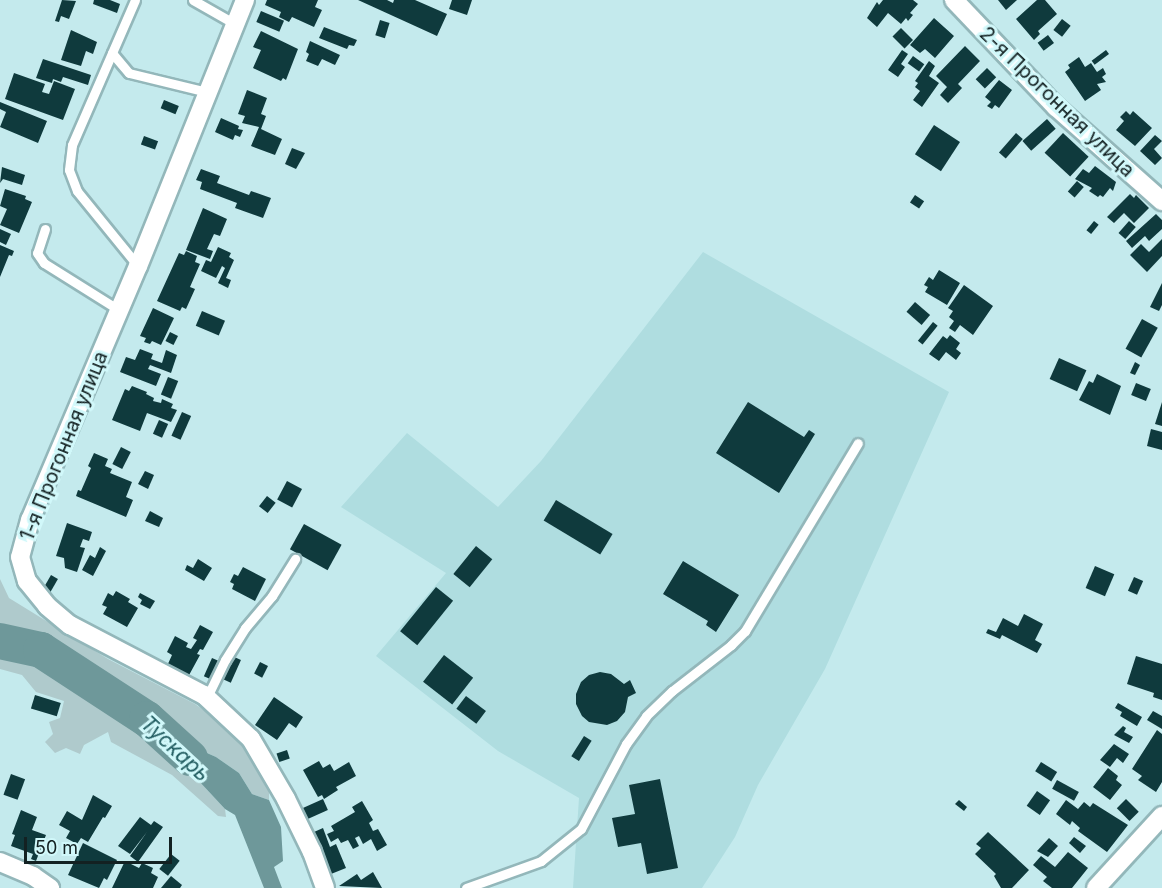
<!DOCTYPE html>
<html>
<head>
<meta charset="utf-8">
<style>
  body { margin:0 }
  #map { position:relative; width:1162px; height:888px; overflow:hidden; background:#c4eaed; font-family:Inter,sans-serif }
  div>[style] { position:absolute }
  .built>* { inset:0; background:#afdde0 }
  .green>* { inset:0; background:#afcacc }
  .water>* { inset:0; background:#6e989a }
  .river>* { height:36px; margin:-18px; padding:0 18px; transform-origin:18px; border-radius:18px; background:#6e989a }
  .building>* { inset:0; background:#0f3a3d; transform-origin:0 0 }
  .roads { filter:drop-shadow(2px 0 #93b7ba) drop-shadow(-2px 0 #93b7ba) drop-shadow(0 2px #93b7ba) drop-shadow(0 -2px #93b7ba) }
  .service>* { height:9px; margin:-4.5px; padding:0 4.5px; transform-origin:4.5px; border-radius:4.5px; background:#fff }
  .minor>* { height:18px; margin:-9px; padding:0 9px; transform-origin:9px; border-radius:9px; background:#fff }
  span { translate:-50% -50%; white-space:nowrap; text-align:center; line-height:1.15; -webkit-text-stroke:6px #d1f8fa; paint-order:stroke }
  .street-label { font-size:20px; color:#132122 }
  .water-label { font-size:21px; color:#215c60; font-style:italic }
  .scale { position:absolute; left:24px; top:837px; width:148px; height:27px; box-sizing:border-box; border:3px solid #132122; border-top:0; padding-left:8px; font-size:18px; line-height:21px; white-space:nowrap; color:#132122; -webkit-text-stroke:4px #d1f8fa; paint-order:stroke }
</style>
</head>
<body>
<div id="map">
  <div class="built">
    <i style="clip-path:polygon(703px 252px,949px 392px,825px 669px,758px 785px,735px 837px,702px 888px,573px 888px,579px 798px,498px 751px,376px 656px,446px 573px,341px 507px,407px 433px,498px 507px,541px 461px)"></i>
  </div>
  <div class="green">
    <i style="clip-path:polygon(0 579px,9px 598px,108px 659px,195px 704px,223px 724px,252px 755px,269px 779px,269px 800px,252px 794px,239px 773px,216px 757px,191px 746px,149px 700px,102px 678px,29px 635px,0 629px)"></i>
    <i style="clip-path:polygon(0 648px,22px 653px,42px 668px,123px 703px,147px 719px,170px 750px,225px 809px,226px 817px,218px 816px,172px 775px,111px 742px,108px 732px,84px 745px,80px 754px,66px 748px,55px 753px,45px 742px,53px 734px,49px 722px,60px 718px,64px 701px,36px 692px,22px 675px,0 669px)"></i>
  </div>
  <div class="water">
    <i style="clip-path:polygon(0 629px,29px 635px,51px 645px,102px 678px,149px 700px,191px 746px,216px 757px,239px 773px,252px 794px,269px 800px,281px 827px,283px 861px,274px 867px,282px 888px,264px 888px,235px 815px,225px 809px,170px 750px,153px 725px,123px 703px,42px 668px,22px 653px,0 648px)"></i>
  </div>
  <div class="river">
    <i style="left:0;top:641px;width:42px;rotate:12.4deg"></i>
    <i style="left:41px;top:650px;width:126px;rotate:33.1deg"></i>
    <i style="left:147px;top:719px;width:58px;rotate:42.2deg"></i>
  </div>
  <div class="building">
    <i style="clip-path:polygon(62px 0,76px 1px,69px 19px,61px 16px,59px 22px,55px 21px)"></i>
    <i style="clip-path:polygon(94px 0,110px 0,120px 4px,117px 13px,93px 4px)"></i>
    <i style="clip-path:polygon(267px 0,318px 0,315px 7px,322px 10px,314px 27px,292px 17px,289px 22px,279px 17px,281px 12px,265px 5px)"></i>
    <i style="clip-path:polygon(358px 0,387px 0,393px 3px,394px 0,415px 0,447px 14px,437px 36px)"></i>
    <i style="clip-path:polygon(452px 0,472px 0,467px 15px,449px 9px)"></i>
    <i style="clip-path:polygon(883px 0,913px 0,918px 4px,910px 13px,913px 15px,908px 21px,906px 18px,901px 24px,888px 13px,877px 27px,867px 18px,877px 2px,879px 5px)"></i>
    <i style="clip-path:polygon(998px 0,1017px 0,1006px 10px)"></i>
    <i style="clip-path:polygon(1037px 0,1045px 0,1057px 14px,1038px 31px,1040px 34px,1034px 40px,1016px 19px)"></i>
    <i style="left:261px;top:11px;width:25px;height:12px;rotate:23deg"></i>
    <i style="clip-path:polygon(934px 18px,954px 36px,935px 58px,925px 49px,920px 53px,910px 45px)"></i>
    <i style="left:1062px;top:19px;width:11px;height:14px;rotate:38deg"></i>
    <i style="left:380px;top:20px;width:10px;height:16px;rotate:17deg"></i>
    <i style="clip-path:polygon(324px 27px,357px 40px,354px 46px,349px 45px,347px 49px,319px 38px)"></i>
    <i style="left:901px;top:28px;width:17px;height:12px;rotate:45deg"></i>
    <i style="clip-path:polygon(71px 30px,97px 42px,93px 54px,86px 51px,81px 66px,61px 60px)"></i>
    <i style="clip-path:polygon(261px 31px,298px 49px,286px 80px,283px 78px,281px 81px,253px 68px,261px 50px,253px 47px)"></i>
    <i style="left:1048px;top:35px;width:10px;height:13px;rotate:53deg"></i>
    <i style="clip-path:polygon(310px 41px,340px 55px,335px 65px,322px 59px,318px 66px,306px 61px,309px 54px,306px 52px)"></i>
    <i style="clip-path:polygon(965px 46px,980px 61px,958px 84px,962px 88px,948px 103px,940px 95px,947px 87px,936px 76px)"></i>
    <i style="clip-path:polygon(902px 50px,908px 54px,901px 64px,905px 67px,898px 77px,888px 70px)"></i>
    <i style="left:1106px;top:50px;width:5px;height:18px;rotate:53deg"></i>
    <i style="left:913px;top:56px;width:14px;height:9px;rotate:36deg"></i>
    <i style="clip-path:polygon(1079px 57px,1085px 67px,1091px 63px,1097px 72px,1103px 68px,1106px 74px,1102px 77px,1106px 82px,1097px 84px,1101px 90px,1085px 101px,1065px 72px,1070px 68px,1068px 65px)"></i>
    <i style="clip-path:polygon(43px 59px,91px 75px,88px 85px,63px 77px,61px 82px,53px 79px,52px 83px,36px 78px)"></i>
    <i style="clip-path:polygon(929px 61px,935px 66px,929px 76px,939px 83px,922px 107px,913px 100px,920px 91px,915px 87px,918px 83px,915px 81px)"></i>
    <i style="left:987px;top:68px;width:13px;height:16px;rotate:45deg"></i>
    <i style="clip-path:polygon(14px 73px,45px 84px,42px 92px,49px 94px,54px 81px,75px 89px,63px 120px,5px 99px)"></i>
    <i style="clip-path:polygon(999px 80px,1012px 90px,999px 108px,995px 105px,992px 109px,987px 106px,991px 102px,985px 97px)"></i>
    <i style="clip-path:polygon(247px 90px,267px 98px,261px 114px,266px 116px,261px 129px,282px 139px,275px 155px,251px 146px,259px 127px,242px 123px,245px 116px,238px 114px)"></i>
    <i style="left:164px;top:100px;width:16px;height:9px;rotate:22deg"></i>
    <i style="clip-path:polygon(0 102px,47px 121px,38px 143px,0 127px,6px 112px,0 109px)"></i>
    <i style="clip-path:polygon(1126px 111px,1130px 115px,1133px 111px,1152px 128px,1135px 146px,1116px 130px,1124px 121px,1120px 117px)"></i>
    <i style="clip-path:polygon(221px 118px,239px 126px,238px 129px,243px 130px,240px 137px,235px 135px,233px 140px,215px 132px)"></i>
    <i style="left:1047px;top:119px;width:13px;height:33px;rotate:48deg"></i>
    <i style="left:934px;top:125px;width:31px;height:35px;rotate:33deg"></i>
    <i style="left:1016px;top:133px;width:9px;height:26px;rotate:41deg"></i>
    <i style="left:1063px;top:133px;width:35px;height:27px;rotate:43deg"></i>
    <i style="clip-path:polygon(1155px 135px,1162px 141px,1154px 149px,1162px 158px,1155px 165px,1140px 151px)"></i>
    <i style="left:144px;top:136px;width:15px;height:9px;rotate:20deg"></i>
    <i style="clip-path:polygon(292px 148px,305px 153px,296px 169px,285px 164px)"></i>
    <i style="clip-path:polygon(1095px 166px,1116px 182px,1113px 191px,1110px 188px,1103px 197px,1100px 195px,1098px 197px,1089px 191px,1092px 188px,1075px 179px,1083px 169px,1089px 173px)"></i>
    <i style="clip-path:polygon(2px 167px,25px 175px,22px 185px,3px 179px,0 183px)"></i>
    <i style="clip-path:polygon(201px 169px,220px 176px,217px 183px,249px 195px,251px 191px,271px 198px,263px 218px,235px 208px,237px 203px,200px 189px,202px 182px,196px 180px)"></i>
    <i style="left:1077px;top:181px;width:9px;height:14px;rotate:41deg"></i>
    <i style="clip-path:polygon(5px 189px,26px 196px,25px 199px,32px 202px,19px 233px,0 225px,7px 209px,0 206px)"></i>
    <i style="clip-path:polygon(1130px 194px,1134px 198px,1136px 195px,1149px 208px,1134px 223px,1124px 213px,1114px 223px,1107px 217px)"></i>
    <i style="left:915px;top:195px;width:11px;height:9px;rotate:34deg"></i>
    <i style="clip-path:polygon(203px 208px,227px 219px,220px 236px,214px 234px,207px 249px,213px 251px,210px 259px,186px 250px)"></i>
    <i style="clip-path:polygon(1156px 214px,1162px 220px,1162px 229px,1149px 241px,1145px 236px,1132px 248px,1126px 241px)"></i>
    <i style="left:1094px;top:221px;width:6px;height:12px;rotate:39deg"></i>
    <i style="left:1129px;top:221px;width:9px;height:16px;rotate:41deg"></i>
    <i style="clip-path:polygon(0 229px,11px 234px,6px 245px,0 242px)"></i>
    <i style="clip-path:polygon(1162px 239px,1162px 256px,1147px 272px,1130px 255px,1141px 244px,1149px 252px)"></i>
    <i style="clip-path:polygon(0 245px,14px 251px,12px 256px,9px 255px,0 277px)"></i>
    <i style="clip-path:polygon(218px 247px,231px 253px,229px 257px,234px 260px,226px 278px,231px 280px,228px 288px,218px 283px,225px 268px,222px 266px,216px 278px,201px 271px,206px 260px,211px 262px)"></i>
    <i style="clip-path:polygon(186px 251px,197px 256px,195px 262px,200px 264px,190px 287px,195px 289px,186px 309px,182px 307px,180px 311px,157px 301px,179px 253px,184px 255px)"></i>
    <i style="clip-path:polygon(939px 270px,960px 283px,947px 305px,925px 292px,928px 287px,924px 285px,929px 277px,933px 280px)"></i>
    <i style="clip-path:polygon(1162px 283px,1162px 305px,1159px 311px,1150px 307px)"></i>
    <i style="clip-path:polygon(964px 285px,993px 306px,973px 335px,960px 325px,955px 332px,949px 328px,954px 321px,949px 317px,953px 311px,948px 308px)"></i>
    <i style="left:915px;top:302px;width:20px;height:13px;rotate:41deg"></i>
    <i style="clip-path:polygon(153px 308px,174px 318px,161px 345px,152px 341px,150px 344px,144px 342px,146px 338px,140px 336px)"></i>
    <i style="left:202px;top:311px;width:25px;height:16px;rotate:23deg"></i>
    <i style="left:1142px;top:319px;width:18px;height:34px;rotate:29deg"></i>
    <i style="left:933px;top:322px;width:6px;height:24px;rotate:39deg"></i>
    <i style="left:170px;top:332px;width:9px;height:10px;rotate:27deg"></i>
    <i style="clip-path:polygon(950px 335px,960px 343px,956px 349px,961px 353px,956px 360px,946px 352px,939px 361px,929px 354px,943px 336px,947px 339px)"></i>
    <i style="clip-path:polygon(140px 349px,153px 354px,151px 359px,162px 363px,166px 350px,177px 355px,171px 373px,150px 365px,148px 369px,161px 374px,156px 386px,120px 372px,126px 357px,135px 360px)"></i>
    <i style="left:1059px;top:358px;width:30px;height:23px;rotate:24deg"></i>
    <i style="clip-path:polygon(1135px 362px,1140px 365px,1135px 375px,1130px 373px)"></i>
    <i style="clip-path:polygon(1097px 374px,1121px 386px,1110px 415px,1079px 400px,1089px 381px,1093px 383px)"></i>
    <i style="left:168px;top:377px;width:11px;height:19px;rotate:22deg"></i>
    <i style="left:1136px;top:383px;width:16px;height:13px;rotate:22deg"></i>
    <i style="clip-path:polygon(132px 386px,147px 392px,146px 394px,154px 398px,153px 401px,161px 403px,162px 399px,173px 404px,171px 408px,177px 410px,171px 422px,147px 413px,140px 431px,112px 420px,125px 389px,129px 391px)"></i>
    <i style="clip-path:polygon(748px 402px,804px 437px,809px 430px,815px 434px,779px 493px,716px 453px)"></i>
    <i style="clip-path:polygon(1162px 402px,1162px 426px,1155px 424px)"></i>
    <i style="left:182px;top:412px;width:10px;height:26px;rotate:24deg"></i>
    <i style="left:159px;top:420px;width:10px;height:15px;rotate:24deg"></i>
    <i style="clip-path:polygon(1151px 429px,1162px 432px,1162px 450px,1147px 446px)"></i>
    <i style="left:121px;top:447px;width:11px;height:19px;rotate:27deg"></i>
    <i style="clip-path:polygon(94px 453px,108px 459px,105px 466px,112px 469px,110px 473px,132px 482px,126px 497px,133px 500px,126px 517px,76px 496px,78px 490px,81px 491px,91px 468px,88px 466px)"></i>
    <i style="clip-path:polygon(145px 471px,154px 475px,148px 489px,138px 484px)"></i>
    <i style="left:287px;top:481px;width:17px;height:21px;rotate:28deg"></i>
    <i style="left:267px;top:496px;width:11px;height:13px;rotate:38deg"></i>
    <i style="left:556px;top:500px;width:66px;height:24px;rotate:31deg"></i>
    <i style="clip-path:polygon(150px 511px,163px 518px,159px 527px,145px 521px)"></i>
    <i style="clip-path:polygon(67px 523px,92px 532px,89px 541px,83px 539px,80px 547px,85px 548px,77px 572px,65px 568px,64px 558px,56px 556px)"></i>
    <i style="left:304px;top:524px;width:43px;height:29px;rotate:29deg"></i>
    <i style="left:476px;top:546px;width:21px;height:36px;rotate:39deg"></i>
    <i style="clip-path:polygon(100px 547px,106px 551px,93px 576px,82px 570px,90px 555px,95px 558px)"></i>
    <i style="clip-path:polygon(198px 559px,212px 568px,204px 581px,185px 570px,187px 565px,193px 568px)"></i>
    <i style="clip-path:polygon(683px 561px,739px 595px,716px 632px,706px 625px,708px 621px,663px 594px)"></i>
    <i style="left:1095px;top:566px;width:21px;height:24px;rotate:23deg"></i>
    <i style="clip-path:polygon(243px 567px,266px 579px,255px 601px,232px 589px,234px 584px,230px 582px,234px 574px,238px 576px)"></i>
    <i style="left:51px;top:575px;width:8px;height:19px;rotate:30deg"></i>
    <i style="left:1134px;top:577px;width:10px;height:15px;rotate:24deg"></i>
    <i style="left:436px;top:587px;width:22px;height:57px;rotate:39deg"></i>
    <i style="clip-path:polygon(116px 591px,130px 599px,128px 602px,138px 608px,127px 627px,103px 614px,107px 607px,102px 605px,108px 593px,113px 596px)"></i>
    <i style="clip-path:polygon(140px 593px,155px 601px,150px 609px,140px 604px,142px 600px,138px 597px)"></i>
    <i style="clip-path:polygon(1024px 614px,1043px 624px,1035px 640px,1042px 644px,1037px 653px,1002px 635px,1000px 639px,986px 633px,988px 629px,996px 632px,1003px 618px,1018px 626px)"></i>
    <i style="clip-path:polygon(200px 625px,213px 632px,203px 650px,200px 649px,197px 654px,200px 655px,188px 677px,167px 666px,172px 655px,167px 652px,175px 636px,188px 643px,186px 647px,191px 649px,197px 640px,193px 638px)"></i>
    <i style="left:230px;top:655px;width:12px;height:25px;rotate:24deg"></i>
    <i style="left:444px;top:655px;width:37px;height:34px;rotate:38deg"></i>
    <i style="clip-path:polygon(1136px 656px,1162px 664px,1162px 700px,1153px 697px,1154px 693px,1127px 684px)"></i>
    <i style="left:212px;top:658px;width:10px;height:20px;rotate:24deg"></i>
    <i style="left:260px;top:662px;width:9px;height:13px;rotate:27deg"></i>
    <i style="clip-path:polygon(600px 672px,611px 674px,624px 684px,630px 680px,636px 693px,628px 697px,625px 712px,617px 721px,607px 725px,589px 722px,582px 716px,576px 704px,576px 694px,581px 682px,589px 675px)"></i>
    <i style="left:35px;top:695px;width:27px;height:14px;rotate:17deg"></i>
    <i style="left:466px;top:696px;width:25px;height:16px;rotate:37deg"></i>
    <i style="clip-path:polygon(274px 697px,303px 717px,296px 728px,289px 723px,277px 740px,255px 725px)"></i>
    <i style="clip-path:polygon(1118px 703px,1142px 717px,1137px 726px,1120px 716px,1122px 712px,1115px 708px)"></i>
    <i style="clip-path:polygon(1153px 711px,1162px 716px,1162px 729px,1147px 720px)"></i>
    <i style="clip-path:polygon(1123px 726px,1126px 728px,1124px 732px,1133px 737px,1129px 743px,1114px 735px)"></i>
    <i style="clip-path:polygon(1157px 730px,1162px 734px,1162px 782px,1156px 792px,1138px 780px,1142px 776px,1132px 769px)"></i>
    <i style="left:584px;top:736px;width:9px;height:24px;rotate:32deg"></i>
    <i style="clip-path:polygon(1114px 744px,1129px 754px,1123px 763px,1117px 758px,1110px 767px,1100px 760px)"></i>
    <i style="left:287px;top:750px;width:9px;height:11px;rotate:72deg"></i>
    <i style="clip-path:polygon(319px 761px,323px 768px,330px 764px,334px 771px,349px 762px,356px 776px,336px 787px,338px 790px,324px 799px,322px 795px,318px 797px,303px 770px)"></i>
    <i style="left:1041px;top:762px;width:19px;height:11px;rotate:32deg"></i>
    <i style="clip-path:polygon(1108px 768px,1118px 776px,1116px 780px,1122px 785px,1110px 800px,1093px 787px)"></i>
    <i style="left:11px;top:774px;width:15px;height:22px;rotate:20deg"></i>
    <i style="clip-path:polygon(660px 779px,678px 868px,647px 874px,641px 843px,618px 847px,612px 818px,635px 814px,629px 785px)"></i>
    <i style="left:1057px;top:780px;width:25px;height:10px;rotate:29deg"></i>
    <i style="left:1037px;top:791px;width:16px;height:18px;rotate:35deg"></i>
    <i style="clip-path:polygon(93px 795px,112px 806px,105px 818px,103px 817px,88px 842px,81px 838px,77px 844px,66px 838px,70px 831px,59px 825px,67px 811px,82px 820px)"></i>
    <i style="left:323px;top:799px;width:12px;height:22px;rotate:66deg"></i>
    <i style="left:1126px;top:799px;width:18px;height:13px;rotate:45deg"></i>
    <i style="clip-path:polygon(959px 800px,967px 807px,964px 811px,955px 804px)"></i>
    <i style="clip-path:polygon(1066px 800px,1078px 809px,1084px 802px,1090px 807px,1093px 803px,1128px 825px,1107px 852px,1078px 831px,1080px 828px,1072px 821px,1070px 825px,1056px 814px)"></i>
    <i style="clip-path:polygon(362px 801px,373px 820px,369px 823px,373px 831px,378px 829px,387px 845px,377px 851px,371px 839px,363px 844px,359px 836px,355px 838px,359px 846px,353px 849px,348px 840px,341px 843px,338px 838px,331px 842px,327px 834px,334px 831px,331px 826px,355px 812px,352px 807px)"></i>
    <i style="clip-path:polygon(21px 810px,37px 817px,32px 830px,46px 835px,36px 861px,31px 859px,33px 854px,11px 846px,15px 835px,12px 834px)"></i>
    <i style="clip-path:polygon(140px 817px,151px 825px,154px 821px,163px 827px,138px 862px,130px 856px,147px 832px,130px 854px,118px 846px)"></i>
    <i style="clip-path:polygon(323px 828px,330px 847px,336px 844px,346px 868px,331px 874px,314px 832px)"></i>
    <i style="clip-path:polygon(988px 832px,1029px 870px,1012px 888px,1001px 888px,994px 876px,996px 874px,975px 854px,981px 848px,976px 844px)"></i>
    <i style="clip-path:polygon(1074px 837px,1086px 846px,1080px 853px,1069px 843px)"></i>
    <i style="clip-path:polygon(1049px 838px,1058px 846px,1048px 857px,1037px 851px)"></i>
    <i style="clip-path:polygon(83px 843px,117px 860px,107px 880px,104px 878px,99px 888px,68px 875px)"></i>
    <i style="clip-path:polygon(1068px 852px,1088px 868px,1072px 888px,1052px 888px,1043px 881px,1047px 877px,1033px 865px,1041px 856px,1055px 867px)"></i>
    <i style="left:171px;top:854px;width:11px;height:19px;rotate:38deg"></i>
    <i style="clip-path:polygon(125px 861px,139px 868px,142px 863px,153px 868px,151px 873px,158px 877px,153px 888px,112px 888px)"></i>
    <i style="clip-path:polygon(373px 872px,382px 888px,339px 886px,357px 874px,361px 880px)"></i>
    <i style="clip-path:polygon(171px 876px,182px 885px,180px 888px,161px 888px)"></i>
  </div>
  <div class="roads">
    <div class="service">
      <i style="left:135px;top:0;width:158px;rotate:113.5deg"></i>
      <i style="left:72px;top:145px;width:25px;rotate:97deg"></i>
      <i style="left:69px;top:170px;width:22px;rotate:69deg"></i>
      <i style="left:77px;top:191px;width:97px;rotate:50.9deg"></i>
      <i style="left:193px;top:0;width:48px;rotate:29.7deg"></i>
      <i style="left:112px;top:53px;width:26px;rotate:50deg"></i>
      <i style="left:129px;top:73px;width:80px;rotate:13.7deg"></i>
      <i style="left:45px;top:229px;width:25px;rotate:108deg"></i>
      <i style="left:37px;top:253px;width:12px;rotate:55deg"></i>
      <i style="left:44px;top:263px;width:89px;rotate:32.1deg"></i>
      <i style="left:207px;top:697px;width:41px;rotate:-64.1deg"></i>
      <i style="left:225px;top:660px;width:38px;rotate:-58deg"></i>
      <i style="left:245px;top:628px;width:42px;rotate:-49.8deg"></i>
      <i style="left:272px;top:596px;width:44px;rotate:-58.1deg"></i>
      <i style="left:466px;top:888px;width:80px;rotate:-19.8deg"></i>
      <i style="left:541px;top:861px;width:51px;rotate:-38.7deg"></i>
      <i style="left:581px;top:829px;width:96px;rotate:-62.1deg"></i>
      <i style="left:626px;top:744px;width:34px;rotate:-54deg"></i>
      <i style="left:646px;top:716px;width:36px;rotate:-44deg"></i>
      <i style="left:672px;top:691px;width:75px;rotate:-37.9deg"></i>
      <i style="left:731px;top:645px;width:20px;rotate:-45deg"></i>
      <i style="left:745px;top:631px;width:219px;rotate:-59deg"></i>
    </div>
    <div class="minor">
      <i style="left:245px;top:0;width:287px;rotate:111.9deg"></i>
      <i style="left:138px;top:266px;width:276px;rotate:113deg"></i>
      <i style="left:30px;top:520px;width:38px;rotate:105deg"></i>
      <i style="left:20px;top:557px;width:25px;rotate:74deg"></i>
      <i style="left:27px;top:581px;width:32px;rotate:51deg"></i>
      <i style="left:47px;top:606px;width:30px;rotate:40deg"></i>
      <i style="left:70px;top:625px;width:151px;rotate:27.6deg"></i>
      <i style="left:204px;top:695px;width:64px;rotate:43.1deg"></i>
      <i style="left:251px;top:739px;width:69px;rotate:59.7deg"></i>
      <i style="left:286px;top:799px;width:59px;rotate:63.9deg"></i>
      <i style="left:312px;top:852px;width:38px;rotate:70deg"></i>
      <i style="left:954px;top:0;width:148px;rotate:46.4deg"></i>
      <i style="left:1056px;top:107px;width:142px;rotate:41.6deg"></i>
      <i style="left:0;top:862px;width:36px;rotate:23deg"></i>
      <i style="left:33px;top:876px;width:21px;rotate:35deg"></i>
      <i style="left:1096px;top:888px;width:98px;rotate:-47.5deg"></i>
    </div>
  </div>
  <div class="street-label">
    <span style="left:1057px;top:102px;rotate:44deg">2-я Прогонная улица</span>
    <span style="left:64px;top:446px;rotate:-68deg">1-я Прогонная улица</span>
  </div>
  <div class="water-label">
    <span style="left:175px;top:749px;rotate:43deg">Тускарь</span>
  </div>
  <div class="scale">50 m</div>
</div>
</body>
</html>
